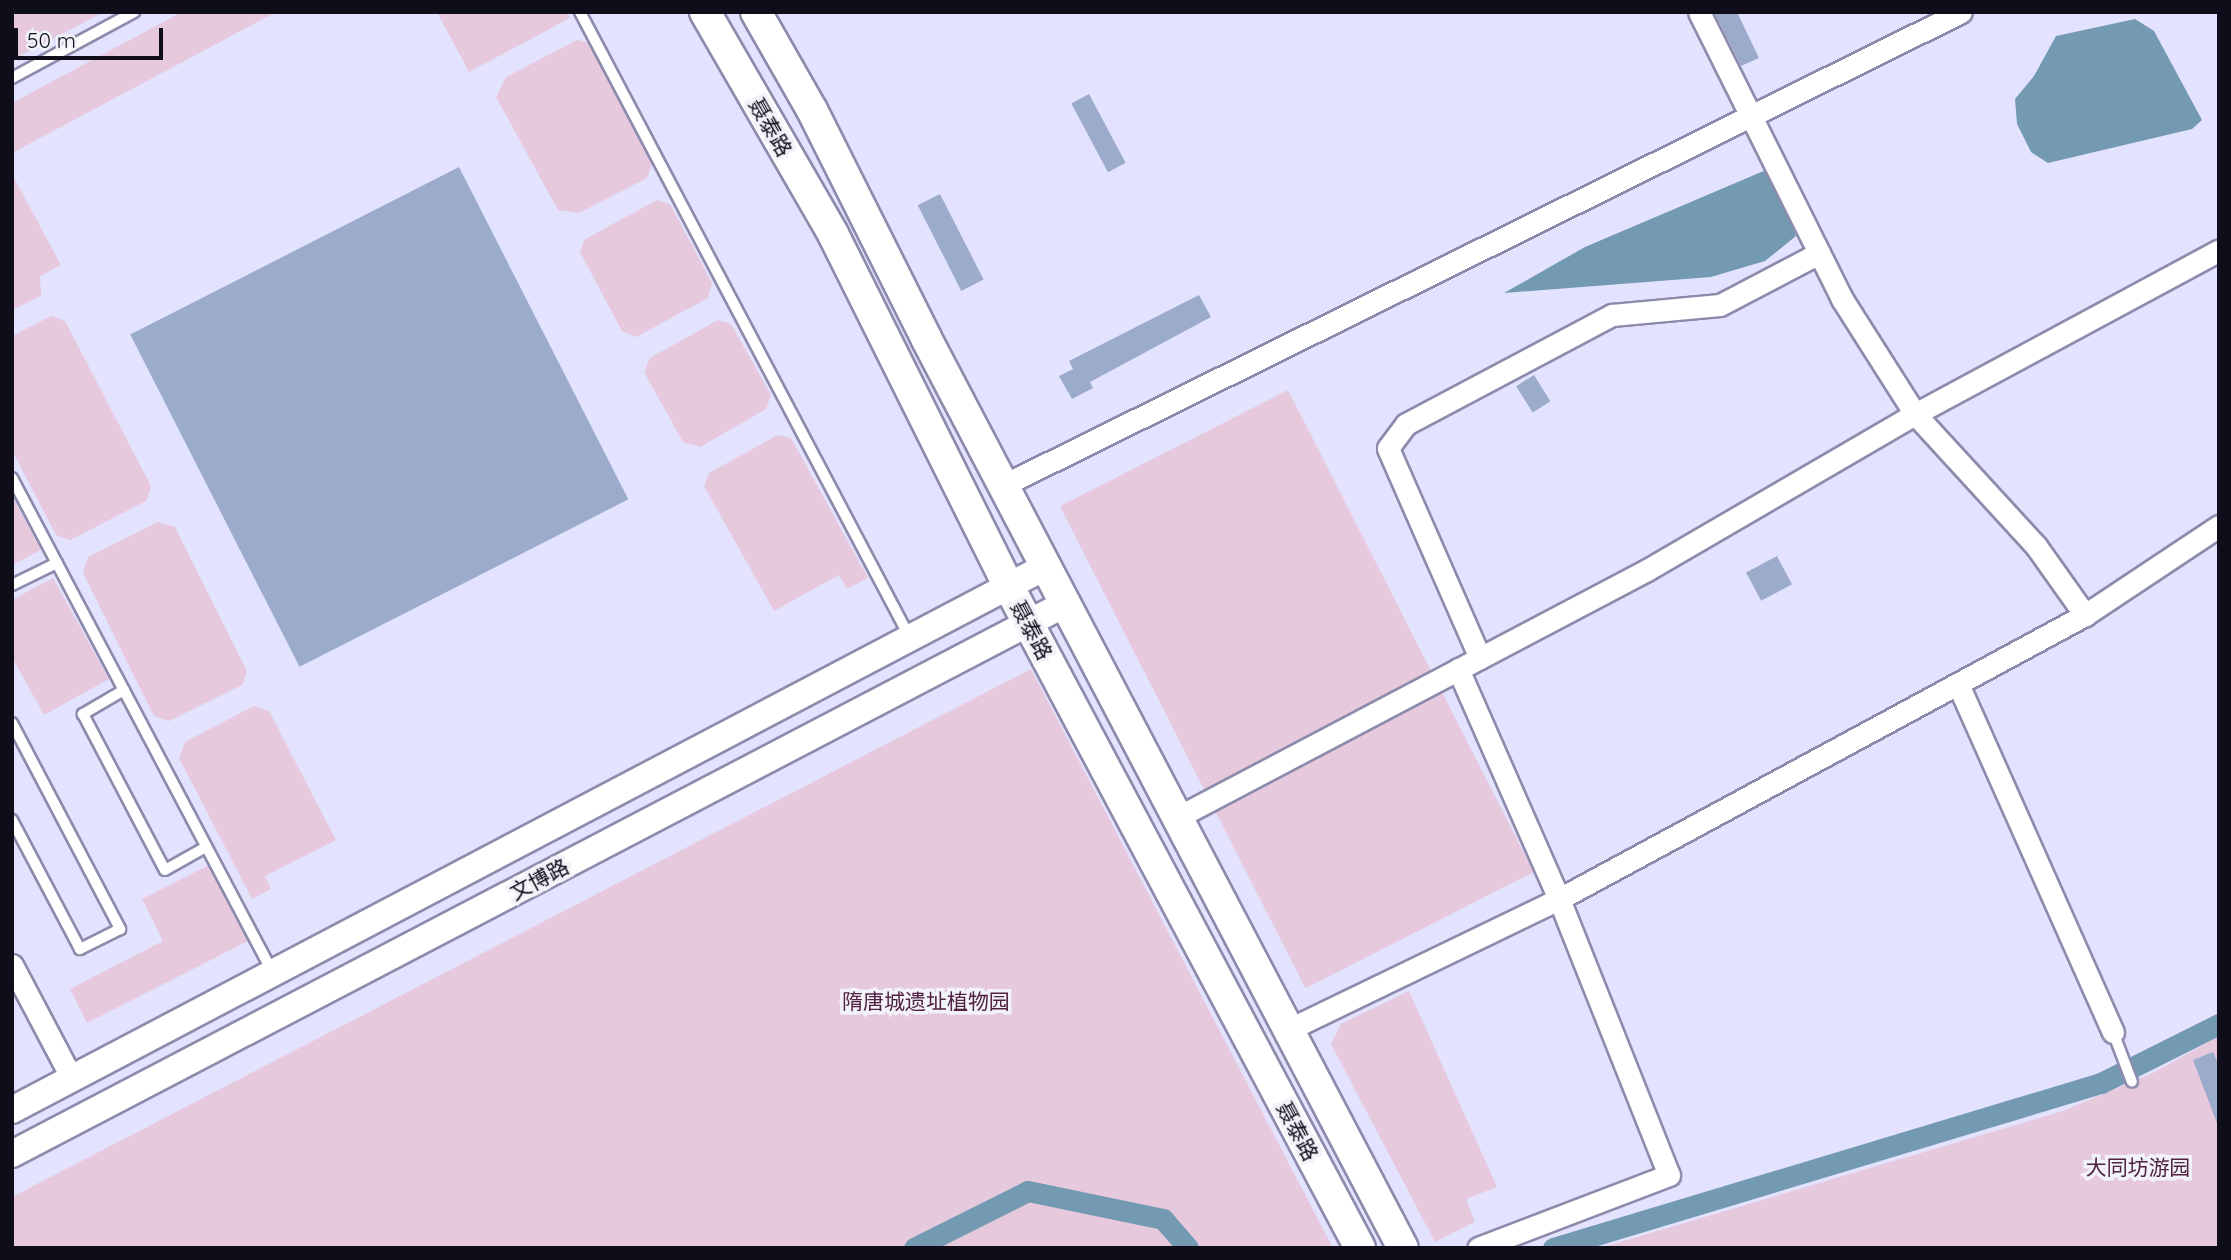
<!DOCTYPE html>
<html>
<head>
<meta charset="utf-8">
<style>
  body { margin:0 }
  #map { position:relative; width:2231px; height:1260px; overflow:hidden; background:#e3e2ff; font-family:Quicksand,"Noto Sans SC",sans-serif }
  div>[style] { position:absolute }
  .green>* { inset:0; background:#e6c9dc; transform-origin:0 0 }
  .water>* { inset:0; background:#749ab1 }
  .canal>* { height:21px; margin:-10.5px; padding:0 10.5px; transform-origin:10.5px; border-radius:10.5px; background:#749ab1 }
  .building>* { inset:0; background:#9baccb; transform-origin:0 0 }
  .roads { filter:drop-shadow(2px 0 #8d8bab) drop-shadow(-2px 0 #8d8bab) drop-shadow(0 2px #8d8bab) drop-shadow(0 -2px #8d8bab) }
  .service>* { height:10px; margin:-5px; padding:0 5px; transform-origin:5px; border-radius:5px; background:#fff }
  .minor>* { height:21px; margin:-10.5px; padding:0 10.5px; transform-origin:10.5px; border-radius:10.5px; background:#fff }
  .tertiary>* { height:26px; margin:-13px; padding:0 13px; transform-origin:13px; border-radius:13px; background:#fff }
  .secondary>* { height:30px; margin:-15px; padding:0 15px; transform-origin:15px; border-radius:15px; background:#fff }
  span { translate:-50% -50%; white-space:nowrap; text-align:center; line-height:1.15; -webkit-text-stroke:7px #f2f2f9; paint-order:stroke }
  .street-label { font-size:21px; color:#0e0d19 }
  .park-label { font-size:21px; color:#512243 }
  .frame { position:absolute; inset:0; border:14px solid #0e0d19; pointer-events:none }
  .scale { position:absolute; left:14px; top:28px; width:149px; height:32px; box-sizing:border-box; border:4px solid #0e0d19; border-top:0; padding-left:9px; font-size:21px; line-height:24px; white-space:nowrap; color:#0e0d19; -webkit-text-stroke:5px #f2f2f9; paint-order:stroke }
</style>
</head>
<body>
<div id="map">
  <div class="green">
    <i style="clip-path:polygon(12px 12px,104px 12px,12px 60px)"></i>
    <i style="clip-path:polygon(182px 12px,276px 12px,12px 153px,12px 103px)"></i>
    <i style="clip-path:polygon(437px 12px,567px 12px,570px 18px,469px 72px)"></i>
    <i style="clip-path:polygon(577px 40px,589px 43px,653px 162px,647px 178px,579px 213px,558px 210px,496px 97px,506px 77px)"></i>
    <i style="clip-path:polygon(12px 174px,61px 265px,40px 276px,41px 296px,12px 310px)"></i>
    <i style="clip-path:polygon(657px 200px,670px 204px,712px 283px,708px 298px,636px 337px,622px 331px,580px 252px,584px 240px)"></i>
    <i style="clip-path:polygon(51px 316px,65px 321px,151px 486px,146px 501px,70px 540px,56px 535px,12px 450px,12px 336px)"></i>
    <i style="clip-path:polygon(718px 320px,731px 324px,771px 395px,766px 409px,700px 447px,683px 442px,644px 372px,650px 358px)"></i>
    <i style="left:1288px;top:390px;width:541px;height:256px;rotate:63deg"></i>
    <i style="clip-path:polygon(778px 435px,791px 438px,868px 578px,847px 589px,839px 575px,774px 611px,704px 486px,709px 473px)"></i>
    <i style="clip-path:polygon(12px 496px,41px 550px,12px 565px)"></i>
    <i style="clip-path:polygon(158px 522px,175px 527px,247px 671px,242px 685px,169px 721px,154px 716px,83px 573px,88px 557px)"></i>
    <i style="clip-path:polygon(53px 578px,109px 679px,44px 715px,12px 657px,12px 600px)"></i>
    <i style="clip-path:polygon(1031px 669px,1333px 1248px,12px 1248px,12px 1197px)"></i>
    <i style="clip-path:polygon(254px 706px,269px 711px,336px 840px,265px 876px,271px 889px,252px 899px,179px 758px,185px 742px)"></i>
    <i style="clip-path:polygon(209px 865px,248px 941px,87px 1023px,70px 989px,163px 941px,142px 899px)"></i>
    <i style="clip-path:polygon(1409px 991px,1497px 1187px,1466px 1199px,1475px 1222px,1435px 1242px,1331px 1044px,1341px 1024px)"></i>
    <i style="clip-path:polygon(2219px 1036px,2219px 1248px,1600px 1248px,2063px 1111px,2155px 1072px)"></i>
  </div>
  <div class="water">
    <i style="clip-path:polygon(2135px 19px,2154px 31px,2202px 120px,2192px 129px,2048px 163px,2031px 152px,2017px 124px,2015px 99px,2034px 76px,2056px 36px)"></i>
    <i style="clip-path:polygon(1766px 170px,1774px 179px,1796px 236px,1765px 261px,1711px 277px,1504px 293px,1585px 247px)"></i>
  </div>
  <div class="canal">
    <i style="left:914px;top:1248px;width:127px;rotate:-26.6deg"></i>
    <i style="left:1028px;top:1191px;width:138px;rotate:11.7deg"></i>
    <i style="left:1163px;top:1219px;width:38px;rotate:49deg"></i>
    <i style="left:1553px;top:1248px;width:572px;rotate:-16.76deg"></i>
    <i style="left:2101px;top:1083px;width:132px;rotate:-26.6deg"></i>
  </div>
  <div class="building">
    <i style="clip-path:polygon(1714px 12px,1737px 12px,1759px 58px,1741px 66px)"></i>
    <i style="left:1089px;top:94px;width:78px;height:20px;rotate:62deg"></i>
    <i style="left:459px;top:167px;width:373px;height:369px;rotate:63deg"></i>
    <i style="left:940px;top:194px;width:96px;height:25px;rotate:63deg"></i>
    <i style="clip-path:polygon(1199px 295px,1211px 317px,1090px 382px,1093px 388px,1072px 399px,1059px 376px,1073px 369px,1069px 361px)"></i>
    <i style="left:1534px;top:375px;width:31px;height:21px;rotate:58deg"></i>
    <i style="left:1777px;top:556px;width:32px;height:35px;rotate:62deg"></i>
    <i style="clip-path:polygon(2213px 1052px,2219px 1066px,2217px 1123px,2193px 1060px)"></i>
  </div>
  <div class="roads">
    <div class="service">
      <i style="left:580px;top:12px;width:708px;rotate:62.2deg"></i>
      <i style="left:12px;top:78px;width:139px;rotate:-28.4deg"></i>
      <i style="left:12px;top:478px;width:560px;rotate:62.2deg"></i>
      <i style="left:12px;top:585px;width:50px;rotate:-26.1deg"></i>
      <i style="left:124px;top:690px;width:48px;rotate:149.7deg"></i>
      <i style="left:83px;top:714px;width:176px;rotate:62.3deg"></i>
      <i style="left:165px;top:870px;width:47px;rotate:-29.3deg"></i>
      <i style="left:12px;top:723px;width:233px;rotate:62.3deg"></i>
      <i style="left:120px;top:929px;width:45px;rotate:153.4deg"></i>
      <i style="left:80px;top:949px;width:146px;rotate:-117.8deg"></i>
      <i style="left:2113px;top:1032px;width:53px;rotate:69.2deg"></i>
    </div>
    <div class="minor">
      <i style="left:1699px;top:12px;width:321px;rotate:63.5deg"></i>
      <i style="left:1842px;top:299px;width:136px;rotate:57.6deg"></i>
      <i style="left:1915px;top:414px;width:179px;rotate:47.5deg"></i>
      <i style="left:2036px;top:546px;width:85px;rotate:54.6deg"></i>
      <i style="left:1006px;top:484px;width:1065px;rotate:-26.3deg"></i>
      <i style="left:1480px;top:658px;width:229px;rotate:-113.7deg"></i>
      <i style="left:1388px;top:448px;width:30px;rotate:-53deg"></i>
      <i style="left:1406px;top:424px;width:233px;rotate:-27.9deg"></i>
      <i style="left:1612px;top:315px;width:108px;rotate:-5.3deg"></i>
      <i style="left:1720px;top:305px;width:112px;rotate:-27.7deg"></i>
      <i style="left:1458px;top:669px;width:251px;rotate:66.3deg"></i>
      <i style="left:1559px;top:899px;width:297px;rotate:68.3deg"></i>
      <i style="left:1669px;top:1175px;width:204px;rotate:159.1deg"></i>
      <i style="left:1958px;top:684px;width:381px;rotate:66deg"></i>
      <i style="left:1178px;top:817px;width:530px;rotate:-27.77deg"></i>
      <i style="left:1647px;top:570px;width:310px;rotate:-30.2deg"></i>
      <i style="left:1915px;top:414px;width:345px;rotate:-28.3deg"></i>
      <i style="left:12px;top:965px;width:129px;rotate:62.2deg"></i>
      <i style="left:1292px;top:1028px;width:297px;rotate:-25.8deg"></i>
      <i style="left:1559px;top:899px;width:598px;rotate:-28.37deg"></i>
      <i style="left:2085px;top:615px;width:161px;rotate:-33.6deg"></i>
    </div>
    <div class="tertiary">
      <i style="left:12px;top:1110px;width:1169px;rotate:-27.73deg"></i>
      <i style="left:12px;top:1154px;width:1190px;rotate:-27.58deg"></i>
    </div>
    <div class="secondary">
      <i style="left:705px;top:12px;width:256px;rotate:60deg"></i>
      <i style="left:833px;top:234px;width:394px;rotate:63.5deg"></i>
      <i style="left:1009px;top:587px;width:748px;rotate:62.03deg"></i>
      <i style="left:756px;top:12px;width:113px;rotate:60.3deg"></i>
      <i style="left:812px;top:110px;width:255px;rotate:63.4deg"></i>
      <i style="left:926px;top:338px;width:1027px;rotate:62.34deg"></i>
    </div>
  </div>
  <div class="street-label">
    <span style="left:771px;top:127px;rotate:60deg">聂泰路</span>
    <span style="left:1032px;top:630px;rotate:62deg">聂泰路</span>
    <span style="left:539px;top:879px;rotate:-28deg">文博路</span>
    <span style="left:1298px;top:1131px;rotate:62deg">聂泰路</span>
  </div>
  <div class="park-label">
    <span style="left:926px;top:1001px">隋唐城遗址植物园</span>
    <span style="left:2138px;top:1167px">大同坊游园</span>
  </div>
  <div class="frame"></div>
  <div class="scale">50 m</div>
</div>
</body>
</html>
